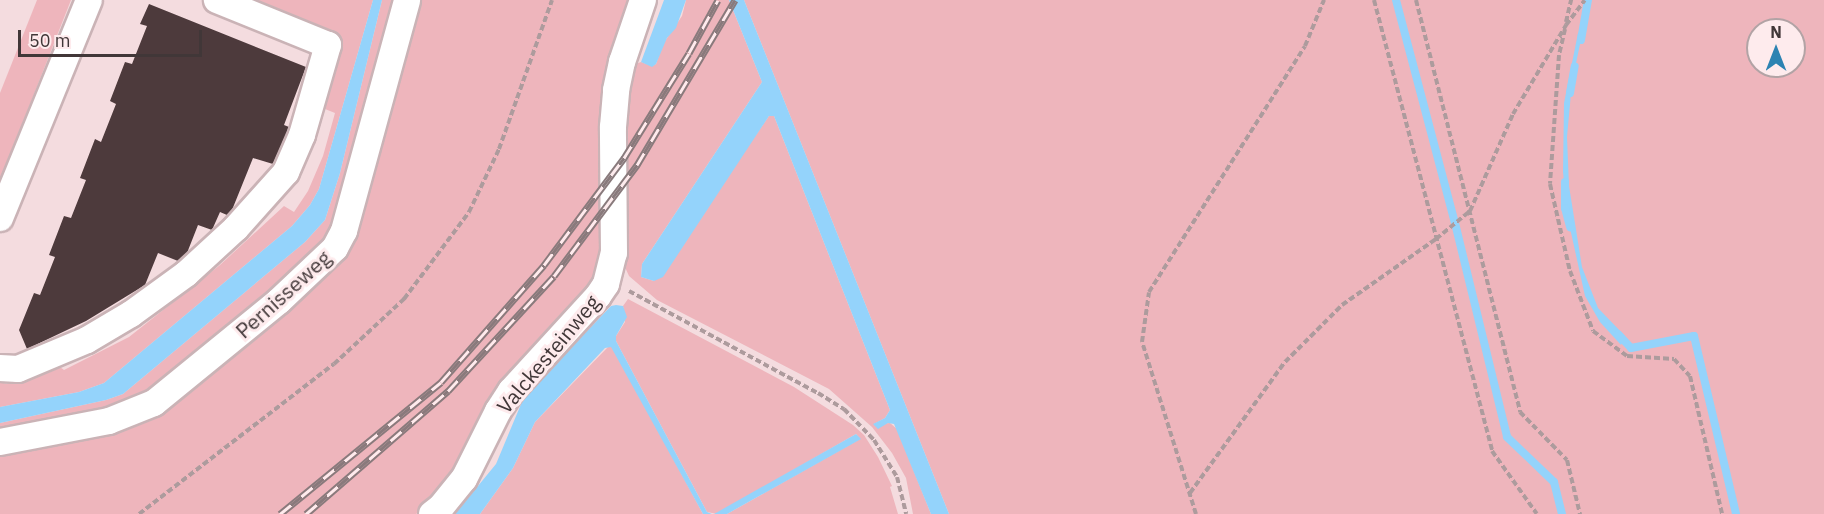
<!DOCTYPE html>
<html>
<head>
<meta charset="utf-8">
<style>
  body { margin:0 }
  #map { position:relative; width:1824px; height:514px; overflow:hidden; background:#f4dcdf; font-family:"IBM Plex Sans",sans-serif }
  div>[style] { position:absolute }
  .green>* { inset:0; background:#eeb5bc }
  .water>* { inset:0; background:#94d3fb }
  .stream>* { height:8px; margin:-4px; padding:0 4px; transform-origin:4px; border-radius:4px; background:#94d3fb }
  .building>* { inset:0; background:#4d3a3c }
  .path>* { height:4px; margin-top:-2px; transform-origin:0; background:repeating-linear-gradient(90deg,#ad9b9d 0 6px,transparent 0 9px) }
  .roads { filter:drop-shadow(2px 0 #cab3b6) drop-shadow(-2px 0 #cab3b6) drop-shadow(0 2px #cab3b6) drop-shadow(0 -2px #cab3b6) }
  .street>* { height:26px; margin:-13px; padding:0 13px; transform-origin:13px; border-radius:13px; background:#fff }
  .rail>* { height:7px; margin-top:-3.5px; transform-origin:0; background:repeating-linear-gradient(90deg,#feebed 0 14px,#897a7c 0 28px); box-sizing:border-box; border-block:2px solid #897a7c }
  span { translate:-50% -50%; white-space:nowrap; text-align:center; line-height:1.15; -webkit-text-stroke:6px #feebed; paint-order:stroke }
  .street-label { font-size:21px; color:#413738 }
  .north { position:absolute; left:1746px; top:18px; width:60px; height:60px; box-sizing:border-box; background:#feebed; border:2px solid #b2a3a5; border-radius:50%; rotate:0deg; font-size:16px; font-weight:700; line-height:24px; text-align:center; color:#413738 }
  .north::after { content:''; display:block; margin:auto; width:21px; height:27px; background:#2d83b2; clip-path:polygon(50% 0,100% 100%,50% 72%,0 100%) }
  .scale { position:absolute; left:18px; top:30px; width:184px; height:27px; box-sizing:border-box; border:3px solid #413738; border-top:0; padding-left:8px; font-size:18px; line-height:21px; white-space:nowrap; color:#413738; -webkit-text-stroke:4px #feebed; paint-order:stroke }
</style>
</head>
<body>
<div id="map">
  <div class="green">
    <i style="clip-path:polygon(37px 0,71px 0,0 181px,0 93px)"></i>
    <i style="clip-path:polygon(225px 0,373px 0,319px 189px,310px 205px,292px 226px,104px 383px,79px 392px,0 407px,0 382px,7px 384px,56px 364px,64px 370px,129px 337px,220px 265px,284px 206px,294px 212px,308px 191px,323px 156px,335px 113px,325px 109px,342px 42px)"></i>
    <i style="clip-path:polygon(382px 0,400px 0,334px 235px,145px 404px,0 434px,0 423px,106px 400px,123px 394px,305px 242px,325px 220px,340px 173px)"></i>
    <i style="clip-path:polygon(416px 0,635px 0,599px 273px,432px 502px,416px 514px,0 514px,0 452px,88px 435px,337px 257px)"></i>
    <i style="clip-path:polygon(686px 0,729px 0,762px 82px,642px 264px,641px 277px,654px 281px,769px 116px,774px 116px,890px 410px,885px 418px,874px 424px,890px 423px,897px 429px,931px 514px,913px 514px,906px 478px,892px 453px,872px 427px,829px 389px,657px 300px,629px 276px,624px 265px,622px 123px,630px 66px,641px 62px,652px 66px,656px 64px,663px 44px,682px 16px)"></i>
    <i style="clip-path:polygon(evenodd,744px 0,1824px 0,1824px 514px,949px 514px,744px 0,1758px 30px,1794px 30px,1794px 66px,1758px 66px,1758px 30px)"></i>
    <i style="clip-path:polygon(628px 299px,794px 387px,853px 425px,864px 435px,878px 457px,892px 486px,890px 487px,898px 514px,727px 514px,860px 439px,856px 434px,717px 514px,707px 512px,616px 341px,616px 336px,625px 322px,623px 306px)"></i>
    <i style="clip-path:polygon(608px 347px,613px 347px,703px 514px,480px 514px,513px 468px,535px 422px)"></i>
  </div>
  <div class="water">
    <i style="clip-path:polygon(373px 0,382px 0,340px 173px,325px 220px,305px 242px,123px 394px,106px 400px,0 423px,0 407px,79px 392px,104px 383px,292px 226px,310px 205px,319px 189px)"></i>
    <i style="clip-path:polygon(664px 0,686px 0,676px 28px,667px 38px,656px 64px,652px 67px,641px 62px)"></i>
    <i style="clip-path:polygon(729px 0,744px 0,949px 514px,931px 514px,894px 424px,888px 423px,878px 429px,873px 424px,885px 418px,890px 410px,774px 116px,769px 116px,663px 277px,654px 281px,641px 277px,642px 264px,762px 82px)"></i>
    <i style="clip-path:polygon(1583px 30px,1572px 82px,1567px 137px,1569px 186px,1582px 267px,1598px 308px,1625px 336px,1621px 345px,1600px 322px,1585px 296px,1568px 219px,1563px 172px,1564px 103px,1578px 33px)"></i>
    <i style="clip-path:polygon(616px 305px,623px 306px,627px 317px,616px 336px,616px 341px,707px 512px,712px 514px,703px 514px,611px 347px,605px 348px,535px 422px,513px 468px,480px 514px,455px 514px,496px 464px,524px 397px,611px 306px)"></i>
    <i style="clip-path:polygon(856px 434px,861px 439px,727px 514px,714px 514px)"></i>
  </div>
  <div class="stream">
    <i style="left:1396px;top:0;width:231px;rotate:75.2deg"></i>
    <i style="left:1455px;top:223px;width:220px;rotate:76.3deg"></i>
    <i style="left:1507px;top:437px;width:65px;rotate:43.8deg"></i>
    <i style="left:1554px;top:482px;width:33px;rotate:76deg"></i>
    <i style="left:1581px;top:40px;width:41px;rotate:-80.1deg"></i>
    <i style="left:1570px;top:93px;width:27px;rotate:-80deg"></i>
    <i style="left:1565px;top:182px;width:26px;rotate:90deg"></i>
    <i style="left:1565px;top:208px;width:20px;rotate:75deg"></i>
    <i style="left:1618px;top:334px;width:19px;rotate:47deg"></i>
    <i style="left:1631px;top:348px;width:64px;rotate:-10.8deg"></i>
    <i style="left:1694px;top:336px;width:183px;rotate:76.7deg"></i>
  </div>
  <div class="building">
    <i style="clip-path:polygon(149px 4px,306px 67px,284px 125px,289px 127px,288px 130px,273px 164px,253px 158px,232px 210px,227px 215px,220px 212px,212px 230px,198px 225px,187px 253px,178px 261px,158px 253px,145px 285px,86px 321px,27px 349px,19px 330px,34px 293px,40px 295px,55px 257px,49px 255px,64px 216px,71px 218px,86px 180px,80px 178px,95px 139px,101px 142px,116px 104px,110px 101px,125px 62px,132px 64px,147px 26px,140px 24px)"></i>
  </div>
  <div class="path">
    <i style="left:1374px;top:0;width:466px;rotate:75.3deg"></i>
    <i style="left:1492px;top:451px;width:77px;rotate:54.5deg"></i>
    <i style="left:1416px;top:0;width:425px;rotate:75.8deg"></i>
    <i style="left:1520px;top:412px;width:67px;rotate:45.6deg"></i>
    <i style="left:1567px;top:460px;width:56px;rotate:76.5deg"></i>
    <i style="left:1566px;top:22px;width:23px;rotate:-77deg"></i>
    <i style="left:1565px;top:29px;width:27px;rotate:103deg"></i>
    <i style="left:1559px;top:55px;width:129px;rotate:94deg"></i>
    <i style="left:1550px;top:184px;width:89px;rotate:77.1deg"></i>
    <i style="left:1570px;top:271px;width:64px;rotate:69deg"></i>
    <i style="left:1593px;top:331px;width:42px;rotate:36.3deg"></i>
    <i style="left:1627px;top:356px;width:47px;rotate:3.7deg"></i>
    <i style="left:1674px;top:359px;width:23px;rotate:47deg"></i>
    <i style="left:1690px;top:376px;width:142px;rotate:76.9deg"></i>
    <i style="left:629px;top:291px;width:215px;rotate:28.4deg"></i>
    <i style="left:818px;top:393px;width:31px;rotate:32deg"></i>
    <i style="left:844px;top:409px;width:43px;rotate:45.9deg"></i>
    <i style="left:874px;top:440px;width:44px;rotate:58.1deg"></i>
    <i style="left:897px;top:477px;width:38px;rotate:76deg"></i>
    <i style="left:1190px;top:493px;width:162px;rotate:-54.1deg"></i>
    <i style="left:1285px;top:362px;width:81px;rotate:-45deg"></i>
    <i style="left:1342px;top:305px;width:115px;rotate:-35.1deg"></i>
    <i style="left:1436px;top:239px;width:44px;rotate:-39.5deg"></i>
    <i style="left:1470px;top:211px;width:106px;rotate:-66.1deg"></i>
    <i style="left:1513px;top:114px;width:104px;rotate:-59.2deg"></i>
    <i style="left:1566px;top:25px;width:31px;rotate:-53deg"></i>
    <i style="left:139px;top:514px;width:246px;rotate:-37.6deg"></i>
    <i style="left:334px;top:364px;width:96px;rotate:-42.9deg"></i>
    <i style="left:404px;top:299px;width:109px;rotate:-53.2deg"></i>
    <i style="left:469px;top:212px;width:70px;rotate:-64.5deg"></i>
    <i style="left:499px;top:149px;width:158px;rotate:-70.4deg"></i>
    <i style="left:1196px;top:514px;width:180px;rotate:-107.4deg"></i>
    <i style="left:1142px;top:342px;width:50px;rotate:-82deg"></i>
    <i style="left:1149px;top:292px;width:291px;rotate:-57.6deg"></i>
    <i style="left:1305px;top:46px;width:50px;rotate:-67.6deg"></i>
  </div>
  <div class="roads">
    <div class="street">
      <i style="left:0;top:218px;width:235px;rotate:-67.8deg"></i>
      <i style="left:0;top:368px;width:18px;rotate:3deg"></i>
      <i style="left:18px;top:369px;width:75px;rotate:-22.8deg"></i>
      <i style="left:87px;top:340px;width:51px;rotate:-30.6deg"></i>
      <i style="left:131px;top:314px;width:68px;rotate:-36deg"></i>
      <i style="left:186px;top:274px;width:68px;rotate:-42.6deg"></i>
      <i style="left:236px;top:228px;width:75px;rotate:-48.2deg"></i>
      <i style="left:286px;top:172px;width:40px;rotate:-66.6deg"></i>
      <i style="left:302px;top:135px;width:94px;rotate:-73.9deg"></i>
      <i style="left:328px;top:45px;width:120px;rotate:-157.9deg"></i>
      <i style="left:0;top:442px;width:111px;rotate:-10.9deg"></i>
      <i style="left:109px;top:421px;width:48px;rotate:-21.8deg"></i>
      <i style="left:154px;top:403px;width:161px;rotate:-39.2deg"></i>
      <i style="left:279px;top:301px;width:77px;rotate:-43.4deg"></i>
      <i style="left:335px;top:248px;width:19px;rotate:-62deg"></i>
      <i style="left:344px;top:231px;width:239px;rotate:-74.7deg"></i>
      <i style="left:432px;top:514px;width:11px;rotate:-38deg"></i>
      <i style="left:441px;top:507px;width:36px;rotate:-51deg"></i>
      <i style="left:464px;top:479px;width:76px;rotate:-63.4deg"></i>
      <i style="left:498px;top:411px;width:24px;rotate:-57deg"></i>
      <i style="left:511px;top:391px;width:129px;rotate:-47.5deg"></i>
      <i style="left:598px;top:296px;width:14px;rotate:-56deg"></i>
      <i style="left:606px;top:284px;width:32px;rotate:-76deg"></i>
      <i style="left:614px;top:253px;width:126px;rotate:-90.5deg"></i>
      <i style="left:613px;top:127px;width:37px;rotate:-85deg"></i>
      <i style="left:616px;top:90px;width:29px;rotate:-78deg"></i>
      <i style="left:622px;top:62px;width:65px;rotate:-71.3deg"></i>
    </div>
  </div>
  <div class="rail">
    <i style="left:280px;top:514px;width:208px;rotate:-39.3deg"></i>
    <i style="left:441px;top:382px;width:156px;rotate:-48.6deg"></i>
    <i style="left:544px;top:265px;width:134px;rotate:-53.2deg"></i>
    <i style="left:624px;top:158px;width:123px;rotate:-58.2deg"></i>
    <i style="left:689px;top:53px;width:60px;rotate:-61.3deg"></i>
    <i style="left:306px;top:514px;width:188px;rotate:-40.9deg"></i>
    <i style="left:448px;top:391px;width:156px;rotate:-47.3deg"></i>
    <i style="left:554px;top:276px;width:139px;rotate:-53.2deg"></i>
    <i style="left:637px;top:165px;width:192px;rotate:-59.3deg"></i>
  </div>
  <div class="street-label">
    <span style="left:283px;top:294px;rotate:-42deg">Pernisseweg</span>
    <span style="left:548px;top:354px;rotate:-50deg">Valckesteinweg</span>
  </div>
  <div class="north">N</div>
  <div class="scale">50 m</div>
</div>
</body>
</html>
